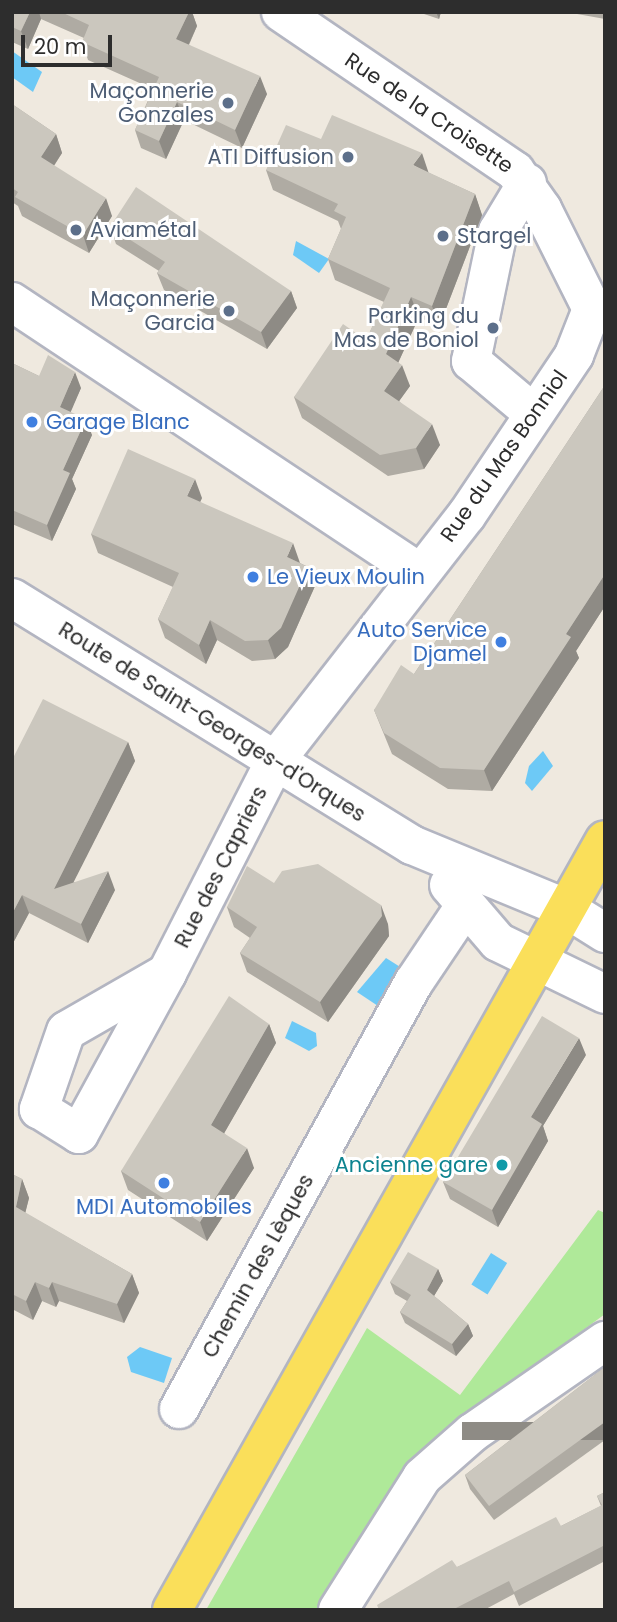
<!DOCTYPE html>
<html>
<head>
<meta charset="utf-8">
<style>
  body { margin:0 }
  #map { position:relative; width:617px; height:1622px; overflow:hidden; background:#efe9df; font-family:Poppins,sans-serif }
  div>[style] { position:absolute }
  .green>* { inset:0; background:#afe999 }
  .water>* { inset:0; background:#6dc9f6; transform-origin:0 0 }
  .roads { filter:drop-shadow(2px 0 #b3b5c1) drop-shadow(-2px 0 #b3b5c1) drop-shadow(0 2px #b3b5c1) drop-shadow(0 -2px #b3b5c1) }
  .minor>* { height:38px; margin:-19px; padding:0 19px; transform-origin:19px; border-radius:19px; background:#fff }
  .major>* { height:38px; margin:-19px; padding:0 19px; transform-origin:19px; border-radius:19px; background:#fadf5a }
  .wall>* { inset:0; background:#afaba3 }
  .shaded-wall>* { inset:0; background:#8e8b85; transform-origin:0 0 }
  .building>* { inset:0; background:#cbc7be }
  .dots>* { width:19px; height:19px; translate:-50% -50%; box-sizing:border-box; border:4px solid #fff; border-radius:50% }
  span { translate:-50% -50%; white-space:nowrap; text-align:center; line-height:1.15; -webkit-text-stroke:6px #fff; paint-order:stroke }
  .service-label { font-size:21px; color:#4e5e75 }
  .right { translate:-100% -50%; text-align:right }
  .left { translate:0 -50%; text-align:left }
  .street-label { font-size:21px; color:#2d2d2d }
  .shop-label { font-size:21px; color:#366cbe }
  .culture-label { font-size:21px; color:#0d838f }
  .frame { position:absolute; inset:0; border:14px solid #2d2d2d; pointer-events:none }
  .scale { position:absolute; left:21px; top:35px; width:91px; height:32px; box-sizing:border-box; border:4px solid #2d2d2d; border-top:0; padding-left:9px; font-size:21px; line-height:24px; white-space:nowrap; color:#2d2d2d; -webkit-text-stroke:5px #fff; paint-order:stroke }
</style>
</head>
<body>
<div id="map">
  <div class="green">
    <i style="clip-path:polygon(598px 1210px,605px 1213px,605px 1314px,478px 1408px,390px 1499px,319px 1610px,206px 1610px,367px 1328px,460px 1395px)"></i>
  </div>
  <div class="water">
    <i style="clip-path:polygon(12px 51px,42px 72px,33px 92px,12px 77px)"></i>
    <i style="clip-path:polygon(296px 241px,329px 259px,319px 273px,293px 255px)"></i>
    <i style="clip-path:polygon(543px 751px,553px 766px,532px 791px,525px 783px,529px 766px)"></i>
    <i style="clip-path:polygon(386px 958px,405px 970px,381px 1008px,357px 992px)"></i>
    <i style="clip-path:polygon(292px 1021px,316px 1033px,317px 1046px,309px 1051px,285px 1038px)"></i>
    <i style="left:491px;top:1253px;width:19px;height:37px;rotate:32deg"></i>
    <i style="clip-path:polygon(140px 1347px,172px 1358px,164px 1383px,131px 1372px,127px 1357px)"></i>
  </div>
  <div class="roads">
    <div class="minor">
      <i style="left:281px;top:12px;width:283px;rotate:34.2deg"></i>
      <i style="left:515px;top:171px;width:47px;rotate:54.6deg"></i>
      <i style="left:542px;top:209px;width:112px;rotate:63.4deg"></i>
      <i style="left:527px;top:183px;width:56px;rotate:121.1deg"></i>
      <i style="left:498px;top:231px;width:133px;rotate:101.7deg"></i>
      <i style="left:471px;top:361px;width:82px;rotate:40.1deg"></i>
      <i style="left:12px;top:302px;width:490px;rotate:33.6deg"></i>
      <i style="left:12px;top:598px;width:470px;rotate:31.7deg"></i>
      <i style="left:412px;top:845px;width:165px;rotate:22.4deg"></i>
      <i style="left:565px;top:908px;width:47px;rotate:32deg"></i>
      <i style="left:449px;top:885px;width:75px;rotate:49.3deg"></i>
      <i style="left:498px;top:942px;width:119px;rotate:25.9deg"></i>
      <i style="left:167px;top:973px;width:116px;rotate:150.1deg"></i>
      <i style="left:66px;top:1031px;width:83px;rotate:109.1deg"></i>
      <i style="left:39px;top:1109px;width:47px;rotate:32deg"></i>
      <i style="left:79px;top:1134px;width:183px;rotate:-61.3deg"></i>
      <i style="left:167px;top:973px;width:238px;rotate:-63deg"></i>
      <i style="left:275px;top:761px;width:311px;rotate:-52.1deg"></i>
      <i style="left:466px;top:516px;width:194px;rotate:-56.1deg"></i>
      <i style="left:574px;top:355px;width:49px;rotate:-68.6deg"></i>
      <i style="left:179px;top:1409px;width:487px;rotate:-61.2deg"></i>
      <i style="left:414px;top:982px;width:92px;rotate:-56.1deg"></i>
      <i style="left:338px;top:1610px;width:157px;rotate:-57.7deg"></i>
      <i style="left:422px;top:1477px;width:67px;rotate:-41.3deg"></i>
      <i style="left:472px;top:1433px;width:162px;rotate:-34.7deg"></i>
    </div>
    <div class="major">
      <i style="left:172px;top:1610px;width:883px;rotate:-60.65deg"></i>
    </div>
  </div>
  <div class="wall">
    <i style="clip-path:polygon(12px 12px,192px 12px,197px 26px,189px 45px,267px 94px,242px 148px,184px 120px,166px 159px,141px 148px,135px 130px,153px 89px,88px 60px,82px 42px,84px 38px,41px 19px,28px 49px,12px 42px)"></i>
    <i style="clip-path:polygon(418px 12px,441px 12px,439px 19px)"></i>
    <i style="clip-path:polygon(566px 12px,605px 12px,605px 19px)"></i>
    <i style="clip-path:polygon(12px 104px,56px 134px,62px 153px,54px 166px,112px 216px,89px 253px,22px 216px,18px 206px,12px 202px)"></i>
    <i style="clip-path:polygon(321px 139px,429px 173px,475px 194px,482px 215px,439px 327px,419px 317px,398px 363px,410px 386px,399px 401px,440px 445px,424px 469px,388px 476px,302px 418px,294px 397px,366px 340px,384px 302px,335px 280px,328px 259px,341px 229px,338px 221px,273px 190px,266px 170px)"></i>
    <i style="clip-path:polygon(110px 227px,291px 291px,297px 308px,267px 349px,164px 290px,157px 273px,159px 271px,116px 244px)"></i>
    <i style="clip-path:polygon(12px 363px,39px 376px,81px 388px,70px 412px,92px 435px,72px 479px,76px 489px,52px 541px,12px 524px)"></i>
    <i style="clip-path:polygon(605px 385px,605px 606px,576px 651px,579px 658px,492px 791px,448px 789px,392px 754px,374px 710px,414px 674px)"></i>
    <i style="clip-path:polygon(202px 498px,200px 502px,300px 563px,308px 567px,315px 586px,288px 647px,275px 659px,252px 661px,217px 640px,206px 664px,165px 638px,158px 619px,173px 587px,98px 553px,91px 534px)"></i>
    <i style="clip-path:polygon(128px 742px,135px 761px,73px 882px,115px 890px,88px 943px,29px 913px,12px 945px,12px 760px)"></i>
    <i style="clip-path:polygon(274px 883px,388px 924px,389px 936px,328px 1022px,247px 972px,240px 953px,250px 938px,234px 927px,227px 907px)"></i>
    <i style="clip-path:polygon(269px 1024px,276px 1043px,224px 1133px,254px 1168px,207px 1241px,128px 1190px,121px 1171px)"></i>
    <i style="clip-path:polygon(586px 1055px,543px 1126px,548px 1141px,498px 1227px,450px 1199px,443px 1182px)"></i>
    <i style="clip-path:polygon(12px 1174px,22px 1179px,29px 1198px,25px 1213px,132px 1274px,139px 1293px,124px 1323px,59px 1301px,56px 1307px,42px 1301px,33px 1320px,12px 1309px)"></i>
    <i style="clip-path:polygon(438px 1269px,443px 1281px,434px 1296px,468px 1324px,473px 1336px,456px 1356px,405px 1323px,400px 1312px,407px 1301px,395px 1294px,390px 1282px)"></i>
    <i style="clip-path:polygon(605px 1367px,605px 1440px,494px 1520px,470px 1489px,465px 1475px)"></i>
    <i style="clip-path:polygon(605px 1492px,605px 1561px,519px 1606px,514px 1594px,484px 1610px,378px 1610px,457px 1567px,561px 1526px,601px 1506px,597px 1496px)"></i>
  </div>
  <div class="shaded-wall">
    <i style="clip-path:polygon(30px 12px,39px 12px,41px 19px,28px 49px,21px 31px)"></i>
    <i style="clip-path:polygon(189px 12px,192px 12px,197px 26px,183px 57px,176px 39px)"></i>
    <i style="clip-path:polygon(436px 12px,441px 12px,439px 19px)"></i>
    <i style="clip-path:polygon(260px 76px,267px 94px,242px 148px,235px 130px)"></i>
    <i style="clip-path:polygon(177px 102px,184px 120px,166px 159px,159px 141px)"></i>
    <i style="clip-path:polygon(56px 134px,62px 153px,47px 176px,41px 157px)"></i>
    <i style="clip-path:polygon(422px 153px,429px 174px,413px 165px)"></i>
    <i style="clip-path:polygon(475px 194px,482px 215px,439px 327px,432px 306px)"></i>
    <i style="clip-path:polygon(106px 198px,112px 216px,89px 253px,83px 235px)"></i>
    <i style="clip-path:polygon(291px 291px,297px 308px,267px 349px,261px 332px)"></i>
    <i style="clip-path:polygon(411px 297px,419px 317px,393px 374px,386px 354px)"></i>
    <i style="clip-path:polygon(402px 365px,410px 386px,392px 411px,384px 391px)"></i>
    <i style="clip-path:polygon(75px 372px,81px 388px,66px 423px,60px 407px)"></i>
    <i style="clip-path:polygon(86px 419px,92px 435px,72px 479px,76px 489px,52px 541px,47px 525px,63px 470px)"></i>
    <i style="clip-path:polygon(432px 424px,440px 445px,424px 469px,416px 448px)"></i>
    <i style="clip-path:polygon(195px 479px,202px 498px,194px 515px,187px 496px)"></i>
    <i style="clip-path:polygon(293px 543px,300px 563px,287px 557px)"></i>
    <i style="clip-path:polygon(308px 567px,315px 586px,288px 647px,275px 659px,268px 640px)"></i>
    <i style="clip-path:polygon(605px 574px,605px 606px,576px 651px,579px 658px,492px 791px,484px 770px,566px 634px)"></i>
    <i style="clip-path:polygon(210px 620px,217px 640px,206px 664px,199px 645px)"></i>
    <i style="clip-path:polygon(128px 742px,135px 761px,61px 907px,54px 889px)"></i>
    <i style="clip-path:polygon(108px 871px,115px 890px,88px 943px,81px 924px)"></i>
    <i style="clip-path:polygon(22px 895px,29px 913px,12px 945px,12px 914px)"></i>
    <i style="clip-path:polygon(381px 905px,388px 924px,389px 936px,328px 1022px,320px 1002px)"></i>
    <i style="clip-path:polygon(269px 1024px,276px 1043px,218px 1144px,211px 1125px)"></i>
    <i style="clip-path:polygon(579px 1038px,586px 1055px,543px 1126px,548px 1141px,498px 1227px,492px 1210px,531px 1117px)"></i>
    <i style="clip-path:polygon(247px 1148px,254px 1168px,207px 1241px,200px 1222px)"></i>
    <i style="clip-path:polygon(22px 1179px,29px 1198px,22px 1226px,16px 1207px)"></i>
    <i style="clip-path:polygon(438px 1269px,443px 1281px,431px 1301px,427px 1290px)"></i>
    <i style="clip-path:polygon(132px 1274px,139px 1293px,124px 1323px,117px 1304px)"></i>
    <i style="clip-path:polygon(35px 1282px,42px 1301px,33px 1320px,26px 1301px)"></i>
    <i style="clip-path:polygon(52px 1282px,59px 1301px,56px 1307px,49px 1288px)"></i>
    <i style="clip-path:polygon(468px 1324px,473px 1336px,456px 1356px,452px 1344px)"></i>
    <i style="left:605px;top:1422px;width:18px;height:143px;rotate:90deg"></i>
  </div>
  <div class="building">
    <i style="clip-path:polygon(12px 12px,30px 12px,21px 31px,12px 27px)"></i>
    <i style="clip-path:polygon(61px 12px,189px 12px,176px 39px,260px 76px,235px 130px,177px 102px,159px 141px,135px 130px,159px 77px,82px 42px,89px 25px)"></i>
    <i style="clip-path:polygon(12px 104px,56px 134px,41px 157px,106px 198px,83px 235px,15px 197px,18px 192px,12px 188px)"></i>
    <i style="clip-path:polygon(332px 115px,422px 153px,413px 165px,475px 194px,432px 306px,411px 297px,386px 354px,402px 365px,384px 391px,432px 424px,416px 448px,380px 455px,294px 397px,343px 324px,366px 340px,390px 288px,328px 259px,346px 217px,334px 211px,338px 204px,266px 170px,286px 125px,321px 139px)"></i>
    <i style="clip-path:polygon(136px 187px,291px 291px,261px 332px,157px 273px,165px 262px,110px 227px)"></i>
    <i style="clip-path:polygon(48px 355px,75px 372px,60px 407px,86px 419px,63px 470px,70px 473px,47px 525px,12px 510px,12px 363px,39px 376px)"></i>
    <i style="clip-path:polygon(605px 385px,605px 574px,566px 634px,571px 637px,484px 770px,440px 768px,384px 733px,374px 710px,401px 665px,414px 674px)"></i>
    <i style="clip-path:polygon(128px 449px,195px 479px,187px 496px,293px 543px,287px 557px,308px 567px,281px 628px,268px 640px,245px 641px,210px 620px,199px 645px,158px 619px,179px 573px,91px 534px)"></i>
    <i style="clip-path:polygon(43px 699px,128px 742px,54px 889px,108px 871px,81px 924px,22px 895px,12px 914px,12px 760px)"></i>
    <i style="clip-path:polygon(318px 864px,381px 905px,382px 916px,320px 1002px,240px 953px,257px 927px,227px 907px,247px 866px,274px 883px,282px 871px)"></i>
    <i style="clip-path:polygon(229px 996px,269px 1024px,211px 1125px,247px 1148px,200px 1222px,121px 1171px)"></i>
    <i style="clip-path:polygon(542px 1016px,579px 1038px,531px 1117px,542px 1124px,492px 1210px,443px 1182px)"></i>
    <i style="clip-path:polygon(12px 1174px,22px 1179px,16px 1207px,132px 1274px,117px 1304px,52px 1282px,49px 1288px,35px 1282px,26px 1301px,12px 1294px)"></i>
    <i style="clip-path:polygon(408px 1252px,438px 1269px,427px 1290px,468px 1324px,452px 1344px,400px 1312px,411px 1295px,390px 1282px)"></i>
    <i style="clip-path:polygon(605px 1367px,605px 1422px,489px 1506px,465px 1475px)"></i>
    <i style="clip-path:polygon(605px 1492px,605px 1545px,514px 1592px,509px 1581px,454px 1609px,455px 1610px,379px 1610px,377px 1605px,452px 1560px,457px 1567px,556px 1517px,561px 1526px,602px 1505px,597px 1496px)"></i>
  </div>
  <div class="dots">
    <i style="left:228px;top:103px;background:#5c6f8a"></i>
    <i style="left:348px;top:157px;background:#5c6f8a"></i>
    <i style="left:76px;top:230px;background:#5c6f8a"></i>
    <i style="left:443px;top:236px;background:#5c6f8a"></i>
    <i style="left:229px;top:311px;background:#5c6f8a"></i>
    <i style="left:493px;top:328px;background:#5c6f8a"></i>
    <i style="left:32px;top:422px;background:#3f7fe0"></i>
    <i style="left:253px;top:577px;background:#3f7fe0"></i>
    <i style="left:501px;top:642px;background:#3f7fe0"></i>
    <i style="left:502px;top:1165px;background:#0f9aa8"></i>
    <i style="left:164px;top:1183px;background:#3f7fe0"></i>
  </div>
  <div class="service-label">
    <span class="right" style="left:214px;top:103px">Maçonnerie<br>Gonzales</span>
    <span class="right" style="left:334px;top:157px">ATI Diffusion</span>
    <span class="left" style="left:90px;top:230px">Aviamétal</span>
    <span class="left" style="left:457px;top:236px">Stargel</span>
    <span class="right" style="left:215px;top:311px">Maçonnerie<br>Garcia</span>
    <span class="right" style="left:479px;top:328px">Parking du<br>Mas de Boniol</span>
  </div>
  <div class="street-label">
    <span style="left:429px;top:113px;rotate:34deg">Rue de la Croisette</span>
    <span style="left:504px;top:456px;rotate:-55deg">Rue du Mas Bonniol</span>
    <span style="left:212px;top:722px;rotate:32deg">Route de Saint-Georges-d'Orques</span>
    <span style="left:221px;top:867px;rotate:-63deg">Rue des Capriers</span>
    <span style="left:258px;top:1266px;rotate:-61deg">Chemin des Lèques</span>
  </div>
  <div class="shop-label">
    <span class="left" style="left:46px;top:422px">Garage Blanc</span>
    <span class="left" style="left:267px;top:577px">Le Vieux Moulin</span>
    <span class="right" style="left:487px;top:642px">Auto Service<br>Djamel</span>
    <span style="left:164px;top:1207px">MDI Automobiles</span>
  </div>
  <div class="culture-label">
    <span class="right" style="left:488px;top:1165px">Ancienne gare</span>
  </div>
  <div class="frame"></div>
  <div class="scale">20 m</div>
</div>
</body>
</html>
